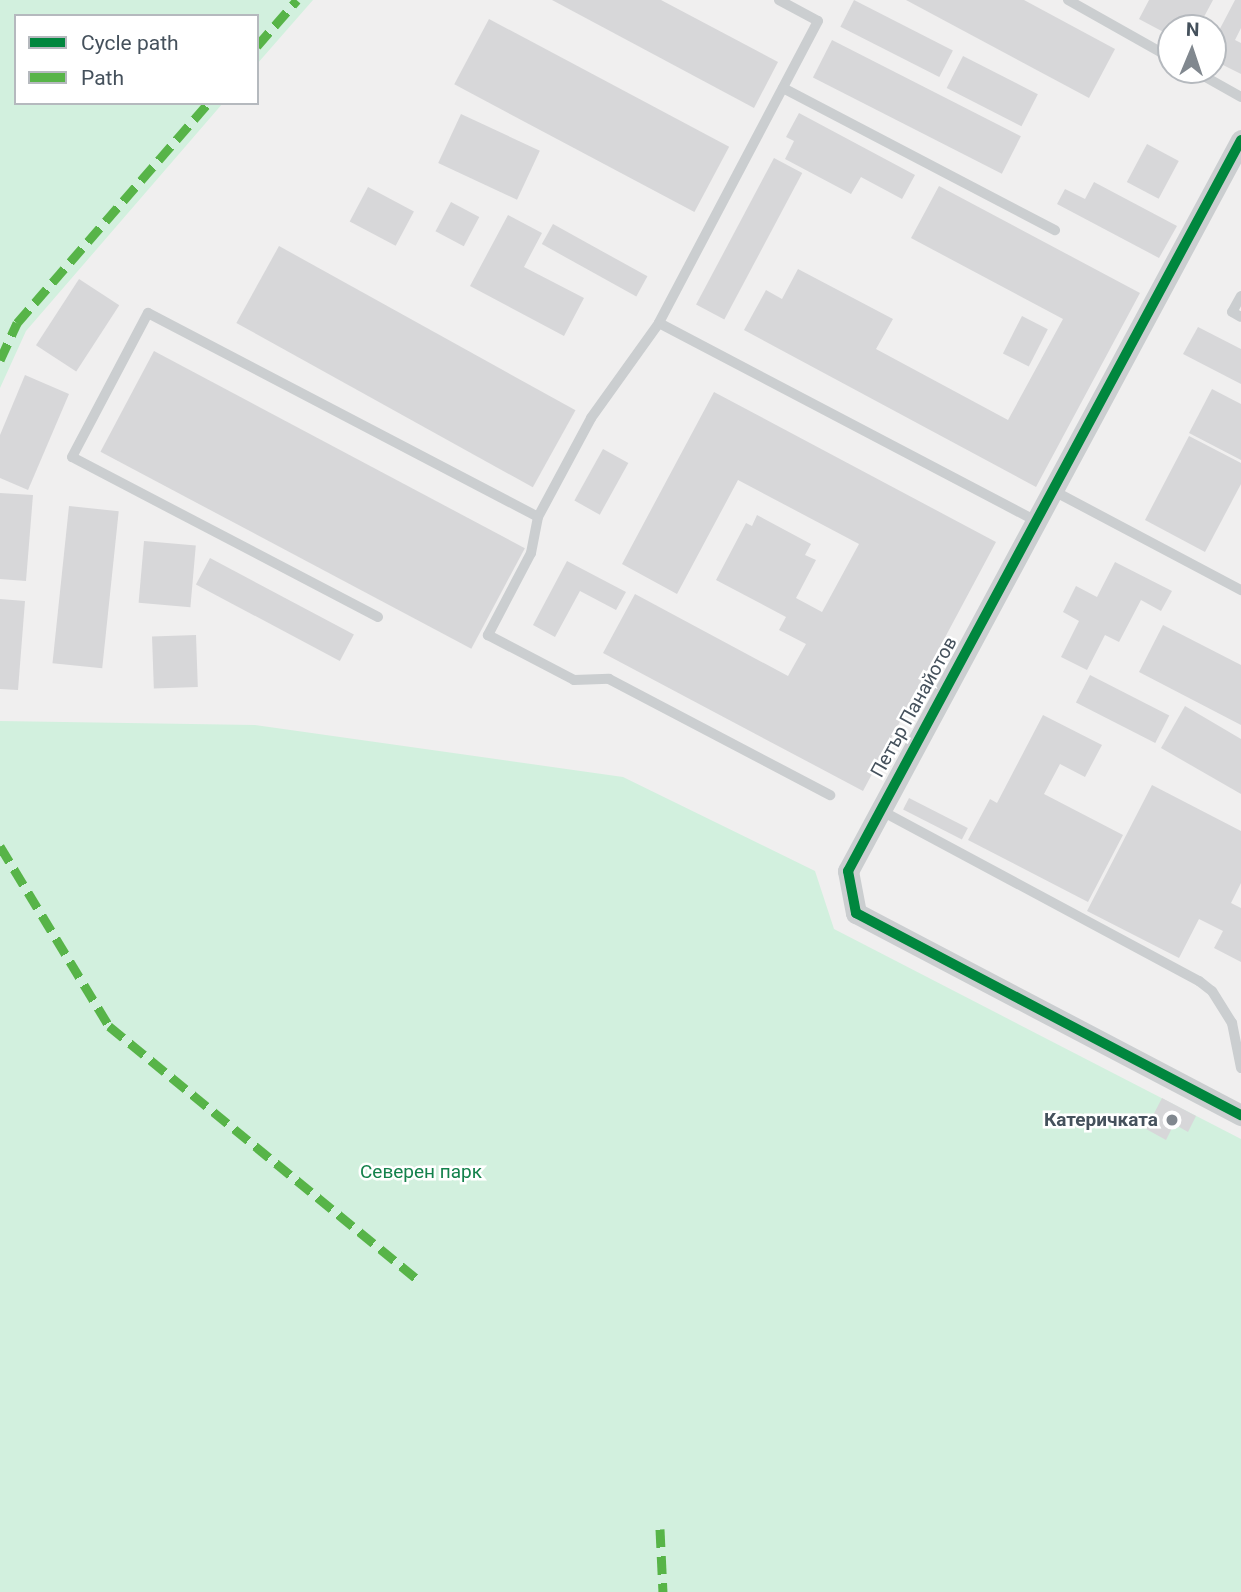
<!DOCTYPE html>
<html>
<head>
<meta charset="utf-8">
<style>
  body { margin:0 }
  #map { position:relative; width:1241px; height:1592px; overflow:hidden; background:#f0efef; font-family:Roboto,sans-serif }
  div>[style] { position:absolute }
  .green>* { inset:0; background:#d2f0de }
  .building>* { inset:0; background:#d7d7d9; transform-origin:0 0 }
  .service>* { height:10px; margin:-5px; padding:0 5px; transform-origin:5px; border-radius:5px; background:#cbced0 }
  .minor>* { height:21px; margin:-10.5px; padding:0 10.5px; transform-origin:10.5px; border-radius:10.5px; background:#cbced0 }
  .quiet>* { height:9px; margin-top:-4.5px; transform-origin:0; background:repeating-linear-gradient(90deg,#57b448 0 18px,transparent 0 27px) }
  .cycleway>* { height:10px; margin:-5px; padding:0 5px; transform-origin:5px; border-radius:5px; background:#00873e }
  .dots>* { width:19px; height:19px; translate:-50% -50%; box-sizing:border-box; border:4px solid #fff; border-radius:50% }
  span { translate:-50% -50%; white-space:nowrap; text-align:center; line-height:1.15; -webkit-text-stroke:5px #fff; paint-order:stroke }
  .street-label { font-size:19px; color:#45515c }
  .poi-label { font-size:19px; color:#45515c; font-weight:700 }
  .right { translate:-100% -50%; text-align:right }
  .park-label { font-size:19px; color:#13814b }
  .legend { position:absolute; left:14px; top:14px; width:245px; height:91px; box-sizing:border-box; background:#fff; border:2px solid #b5b9be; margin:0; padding:9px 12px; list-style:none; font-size:21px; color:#45515c }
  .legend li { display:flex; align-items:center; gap:14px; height:35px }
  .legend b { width:35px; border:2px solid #b5b9be }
  .north { position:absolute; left:1157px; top:14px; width:70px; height:70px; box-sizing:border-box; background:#fff; border:2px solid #b5b9be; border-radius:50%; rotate:2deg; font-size:19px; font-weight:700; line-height:28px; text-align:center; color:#45515c }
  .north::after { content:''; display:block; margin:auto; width:24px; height:32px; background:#81888f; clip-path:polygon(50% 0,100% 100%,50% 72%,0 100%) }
</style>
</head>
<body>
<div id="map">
  <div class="green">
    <i style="clip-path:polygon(0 0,313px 0,257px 64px,257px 16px,16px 16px,16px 103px,223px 103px,26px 331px,0 388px)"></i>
    <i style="clip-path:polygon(0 721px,255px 725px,623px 777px,815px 871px,834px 929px,1241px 1139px,1241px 1592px,0 1592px)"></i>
  </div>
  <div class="building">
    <i style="clip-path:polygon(552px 0,661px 0,778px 62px,754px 108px)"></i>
    <i style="left:854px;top:0;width:111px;height:30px;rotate:27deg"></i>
    <i style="clip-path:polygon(906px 0,1024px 0,1115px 49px,1089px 98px)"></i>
    <i style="clip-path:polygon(1149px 0,1213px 0,1198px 28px,1171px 28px,1171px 36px,1139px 19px)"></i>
    <i style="clip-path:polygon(1235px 0,1241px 0,1241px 28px,1235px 40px,1241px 43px,1241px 74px,1213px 60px,1213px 42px)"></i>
    <i style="left:489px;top:19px;width:272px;height:74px;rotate:28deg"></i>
    <i style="left:832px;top:40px;width:212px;height:42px;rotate:27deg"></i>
    <i style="left:963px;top:56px;width:84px;height:36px;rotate:27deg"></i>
    <i style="clip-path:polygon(799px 113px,915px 175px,902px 199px,861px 177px,851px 194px,785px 159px,794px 141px,786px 137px)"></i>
    <i style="left:461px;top:114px;width:87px;height:54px;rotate:25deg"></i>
    <i style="left:1147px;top:144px;width:36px;height:43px;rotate:28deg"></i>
    <i style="left:774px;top:158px;width:32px;height:166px;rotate:28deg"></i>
    <i style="clip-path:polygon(1094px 182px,1177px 226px,1159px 258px,1057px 204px,1065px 189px,1085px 199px)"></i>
    <i style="clip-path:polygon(939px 186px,1140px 293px,1036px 487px,744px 330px,766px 290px,782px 299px,798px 269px,893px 319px,876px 349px,1008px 420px,1063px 319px,911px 238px)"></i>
    <i style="left:368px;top:187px;width:52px;height:39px;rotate:28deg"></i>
    <i style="left:451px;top:202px;width:32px;height:33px;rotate:28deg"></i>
    <i style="clip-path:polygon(508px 215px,542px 233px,524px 267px,584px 298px,564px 336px,470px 286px)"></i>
    <i style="left:553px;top:224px;width:108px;height:23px;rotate:29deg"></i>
    <i style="left:279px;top:246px;width:339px;height:88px;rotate:29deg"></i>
    <i style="left:79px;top:279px;width:48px;height:79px;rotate:33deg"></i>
    <i style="left:1022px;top:316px;width:29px;height:42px;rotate:27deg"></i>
    <i style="clip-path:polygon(1198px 327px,1241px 349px,1241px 384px,1183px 354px)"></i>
    <i style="left:154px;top:351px;width:420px;height:114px;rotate:28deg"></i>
    <i style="clip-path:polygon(25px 375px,69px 394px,28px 490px,0 478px,0 435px)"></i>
    <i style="clip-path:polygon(1212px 389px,1241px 404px,1241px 460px,1189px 433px)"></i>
    <i style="clip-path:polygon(714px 392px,996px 542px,863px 791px,603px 653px,635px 594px,788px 676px,806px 644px,779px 630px,786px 617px,716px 580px,746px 523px,752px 526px,757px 515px,811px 544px,805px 555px,816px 560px,796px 598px,822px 612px,859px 544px,738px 480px,677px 594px,622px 564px)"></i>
    <i style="clip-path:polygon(1189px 436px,1241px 463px,1241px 484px,1205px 552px,1145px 520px)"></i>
    <i style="left:603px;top:449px;width:29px;height:59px;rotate:29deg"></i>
    <i style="clip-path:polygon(0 493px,33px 495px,26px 581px,0 579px)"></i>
    <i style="left:69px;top:506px;width:50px;height:158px;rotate:6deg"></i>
    <i style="left:144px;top:541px;width:52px;height:62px;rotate:5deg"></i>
    <i style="left:210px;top:558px;width:163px;height:30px;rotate:28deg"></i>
    <i style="clip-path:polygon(567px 561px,626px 592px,616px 610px,580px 591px,555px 637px,533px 625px)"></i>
    <i style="clip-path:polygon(1115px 562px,1172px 591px,1161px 611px,1141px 600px,1119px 642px,1105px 635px,1087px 670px,1061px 657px,1079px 621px,1063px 612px,1076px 586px,1097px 597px)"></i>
    <i style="clip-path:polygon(0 599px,25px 601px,18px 690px,0 689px)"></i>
    <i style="clip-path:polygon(1163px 625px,1241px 665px,1241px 725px,1139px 672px)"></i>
    <i style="left:196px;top:635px;width:52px;height:44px;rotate:88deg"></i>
    <i style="left:1090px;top:675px;width:89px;height:31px;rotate:27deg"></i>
    <i style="clip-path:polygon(1185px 706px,1241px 739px,1241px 794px,1161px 748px)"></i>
    <i style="clip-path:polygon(1043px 715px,1102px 745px,1085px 777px,1060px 764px,1044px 794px,1123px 835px,1088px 902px,968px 840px,990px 799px,997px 803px)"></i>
    <i style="clip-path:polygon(1152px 785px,1241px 831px,1241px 883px,1231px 903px,1241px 908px,1241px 962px,1214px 948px,1223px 931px,1199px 919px,1179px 958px,1087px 911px)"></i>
    <i style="left:909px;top:798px;width:66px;height:13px;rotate:27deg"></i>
    <i style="clip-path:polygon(1162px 1098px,1196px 1116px,1188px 1132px,1174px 1124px,1166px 1140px,1146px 1129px)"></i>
  </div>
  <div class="service">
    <i style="left:779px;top:0;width:44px;rotate:28.3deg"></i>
    <i style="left:818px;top:21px;width:341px;rotate:117.8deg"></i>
    <i style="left:659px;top:323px;width:426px;rotate:27.7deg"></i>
    <i style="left:1068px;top:0;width:118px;rotate:29.4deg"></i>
    <i style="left:1193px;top:70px;width:55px;rotate:29.4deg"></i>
    <i style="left:783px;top:88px;width:307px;rotate:27.6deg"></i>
    <i style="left:1241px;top:296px;width:18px;rotate:119deg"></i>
    <i style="left:1232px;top:312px;width:10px;rotate:29deg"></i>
    <i style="left:1052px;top:490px;width:214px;rotate:27.9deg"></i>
    <i style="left:538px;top:517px;width:37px;rotate:101deg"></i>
    <i style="left:531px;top:553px;width:93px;rotate:117.7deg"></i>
    <i style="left:488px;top:635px;width:97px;rotate:27.6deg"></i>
    <i style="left:574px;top:680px;width:35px;rotate:-2deg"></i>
    <i style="left:609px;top:679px;width:250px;rotate:27.7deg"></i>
    <i style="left:378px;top:617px;width:345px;rotate:-152.4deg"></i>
    <i style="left:72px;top:457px;width:163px;rotate:-62.2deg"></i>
    <i style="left:148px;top:313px;width:440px;rotate:27.6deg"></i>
    <i style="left:538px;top:517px;width:112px;rotate:-61.8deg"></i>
    <i style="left:591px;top:418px;width:117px;rotate:-54.4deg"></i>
    <i style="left:880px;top:810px;width:362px;rotate:28.2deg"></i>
    <i style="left:1199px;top:981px;width:16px;rotate:38deg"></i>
    <i style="left:1212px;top:991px;width:38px;rotate:58deg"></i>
    <i style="left:1232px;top:1023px;width:46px;rotate:78.7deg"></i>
  </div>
  <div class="minor">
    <i style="left:1241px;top:140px;width:830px;rotate:118.26deg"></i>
    <i style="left:848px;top:871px;width:43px;rotate:79.2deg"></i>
    <i style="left:856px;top:913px;width:435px;rotate:27.7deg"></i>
  </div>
  <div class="quiet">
    <i style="left:257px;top:46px;width:61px;rotate:-49deg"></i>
    <i style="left:0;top:360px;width:41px;rotate:-65.3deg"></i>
    <i style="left:17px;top:323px;width:291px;rotate:-49deg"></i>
    <i style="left:0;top:846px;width:210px;rotate:58.8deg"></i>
    <i style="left:109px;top:1026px;width:399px;rotate:39.4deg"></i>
    <i style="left:660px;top:1529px;width:63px;rotate:87.3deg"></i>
  </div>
  <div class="cycleway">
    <i style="left:1241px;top:140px;width:830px;rotate:118.26deg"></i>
    <i style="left:848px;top:871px;width:43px;rotate:79.2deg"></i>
    <i style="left:856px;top:913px;width:435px;rotate:27.7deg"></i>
  </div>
  <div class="dots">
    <i style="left:1172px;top:1120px;background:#81888f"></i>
  </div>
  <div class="street-label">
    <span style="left:914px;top:707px;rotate:-61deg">Петър Панайотов</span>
  </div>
  <div class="poi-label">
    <span class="right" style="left:1158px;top:1120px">Катеричката</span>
  </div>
  <div class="park-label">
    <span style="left:421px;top:1172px">Северен парк</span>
  </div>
  <ul class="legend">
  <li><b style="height:9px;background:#00873e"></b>Cycle path</li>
  <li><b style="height:9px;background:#57b448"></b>Path</li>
  </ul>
  <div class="north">N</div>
</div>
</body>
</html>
